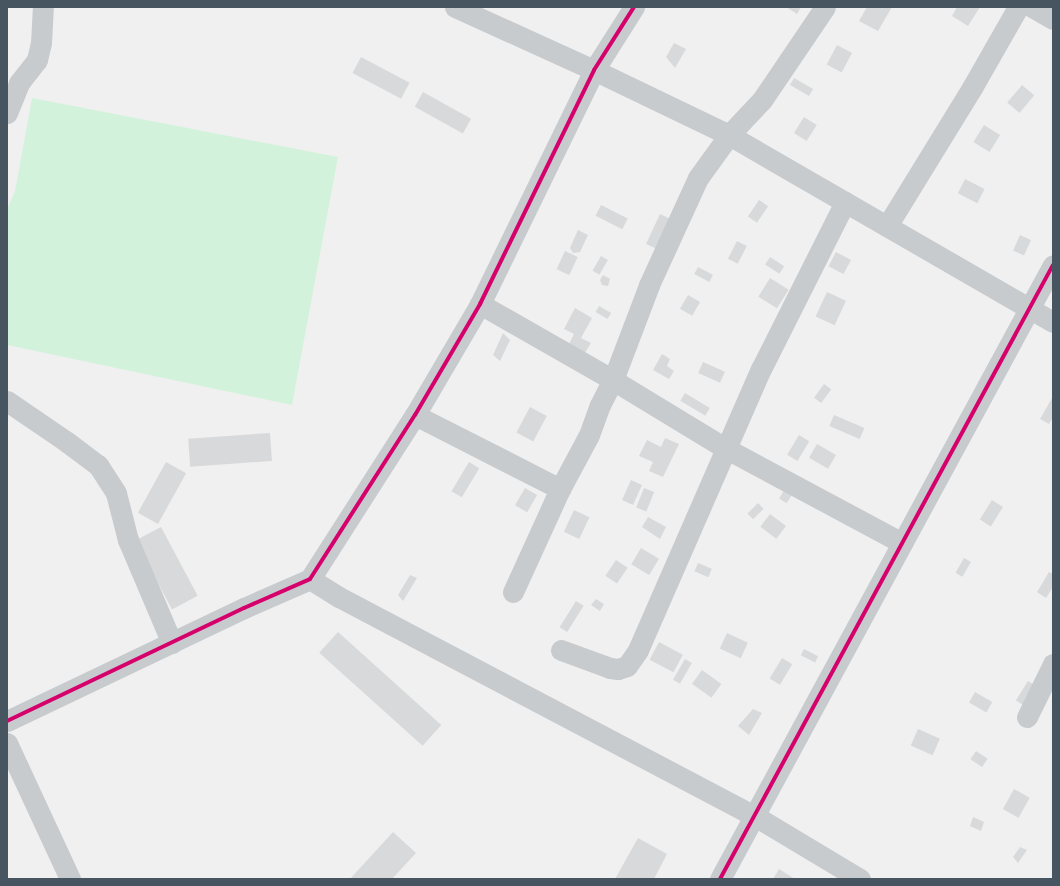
<!DOCTYPE html>
<html>
<head>
<meta charset="utf-8">
<style>
  body { margin:0 }
  #map { position:relative; width:1060px; height:886px; overflow:hidden; background:#f1f0f0; font-family:Ubuntu,sans-serif }
  div>[style] { position:absolute }
  .green>* { inset:0; background:#d3f2dc }
  .building>* { inset:0; background:#d8d9da; transform-origin:0 0 }
  .minor>* { height:21px; margin:-10.5px; padding:0 10.5px; transform-origin:10.5px; border-radius:10.5px; background:#c7cbce }
  .cycleway>* { height:4px; margin:-2px; padding:0 2px; transform-origin:2px; border-radius:2px; background:#d6006c }
  span { translate:-50% -50%; white-space:nowrap; text-align:center; line-height:1.15; -webkit-text-stroke:3px #fff; paint-order:stroke }
  .frame { position:absolute; inset:0; border:8px solid #46555f; pointer-events:none }
</style>
</head>
<body>
<div id="map">
  <div class="green">
    <i style="clip-path:polygon(32px 98px,338px 157px,292px 405px,7px 345px,7px 209px,15px 191px)"></i>
  </div>
  <div class="building">
    <i style="clip-path:polygon(786px 7px,801px 7px,797px 14px)"></i>
    <i style="clip-path:polygon(867px 7px,892px 7px,878px 31px,859px 21px)"></i>
    <i style="clip-path:polygon(957px 7px,980px 7px,968px 26px,952px 16px)"></i>
    <i style="clip-path:polygon(674px 43px,686px 49px,675px 68px,666px 57px)"></i>
    <i style="left:837px;top:45px;width:17px;height:22px;rotate:28deg"></i>
    <i style="left:361px;top:57px;width:55px;height:18px;rotate:28deg"></i>
    <i style="left:794px;top:78px;width:22px;height:8px;rotate:30deg"></i>
    <i style="left:1022px;top:85px;width:16px;height:23px;rotate:40deg"></i>
    <i style="left:423px;top:92px;width:55px;height:17px;rotate:29deg"></i>
    <i style="left:804px;top:117px;width:15px;height:19px;rotate:32deg"></i>
    <i style="left:984px;top:125px;width:19px;height:20px;rotate:32deg"></i>
    <i style="left:965px;top:179px;width:22px;height:16px;rotate:27deg"></i>
    <i style="left:759px;top:200px;width:11px;height:20px;rotate:34deg"></i>
    <i style="left:601px;top:205px;width:30px;height:12px;rotate:27deg"></i>
    <i style="left:660px;top:214px;width:17px;height:33px;rotate:25deg"></i>
    <i style="clip-path:polygon(578px 230px,588px 235px,580px 252px,573px 253px,570px 248px)"></i>
    <i style="left:1020px;top:235px;width:12px;height:17px;rotate:24deg"></i>
    <i style="left:737px;top:241px;width:11px;height:20px;rotate:27deg"></i>
    <i style="left:565px;top:251px;width:14px;height:20px;rotate:25deg"></i>
    <i style="left:836px;top:252px;width:17px;height:16px;rotate:28deg"></i>
    <i style="left:601px;top:256px;width:8px;height:17px;rotate:30deg"></i>
    <i style="left:770px;top:257px;width:17px;height:9px;rotate:33deg"></i>
    <i style="left:698px;top:267px;width:17px;height:8px;rotate:28deg"></i>
    <i style="clip-path:polygon(603px 275px,610px 279px,608px 286px,602px 285px,600px 280px)"></i>
    <i style="left:770px;top:278px;width:22px;height:22px;rotate:32deg"></i>
    <i style="left:827px;top:292px;width:21px;height:27px;rotate:25deg"></i>
    <i style="left:688px;top:295px;width:14px;height:16px;rotate:30deg"></i>
    <i style="left:599px;top:306px;width:14px;height:7px;rotate:30deg"></i>
    <i style="clip-path:polygon(575px 308px,592px 318px,581px 338px,591px 343px,583px 356px,567px 348px,574px 334px,564px 329px)"></i>
    <i style="clip-path:polygon(503px 333px,510px 340px,500px 361px,493px 355px)"></i>
    <i style="clip-path:polygon(662px 354px,670px 359px,667px 366px,674px 371px,669px 379px,653px 370px)"></i>
    <i style="left:703px;top:362px;width:24px;height:12px;rotate:24deg"></i>
    <i style="left:824px;top:384px;width:9px;height:17px;rotate:36deg"></i>
    <i style="left:685px;top:393px;width:29px;height:9px;rotate:31deg"></i>
    <i style="clip-path:polygon(1052px 398px,1053px 417px,1049px 424px,1040px 419px)"></i>
    <i style="left:530px;top:407px;width:19px;height:29px;rotate:28deg"></i>
    <i style="left:834px;top:415px;width:33px;height:12px;rotate:23deg"></i>
    <i style="left:270px;top:433px;width:28px;height:82px;rotate:86deg"></i>
    <i style="left:799px;top:435px;width:12px;height:23px;rotate:31deg"></i>
    <i style="clip-path:polygon(665px 438px,679px 444px,663px 477px,649px 471px,653px 462px,639px 456px,647px 440px,661px 447px)"></i>
    <i style="left:817px;top:444px;width:22px;height:16px;rotate:30deg"></i>
    <i style="left:166px;top:462px;width:23px;height:58px;rotate:29deg"></i>
    <i style="left:469px;top:462px;width:12px;height:34px;rotate:31deg"></i>
    <i style="left:631px;top:480px;width:12px;height:22px;rotate:24deg"></i>
    <i style="left:788px;top:484px;width:9px;height:17px;rotate:32deg"></i>
    <i style="left:525px;top:488px;width:14px;height:20px;rotate:30deg"></i>
    <i style="left:644px;top:488px;width:11px;height:21px;rotate:22deg"></i>
    <i style="left:992px;top:500px;width:13px;height:23px;rotate:32deg"></i>
    <i style="left:758px;top:503px;width:8px;height:15px;rotate:45deg"></i>
    <i style="left:574px;top:510px;width:17px;height:24px;rotate:25deg"></i>
    <i style="left:770px;top:514px;width:20px;height:16px;rotate:37deg"></i>
    <i style="clip-path:polygon(648px 517px,666px 527px,660px 539px,642px 527px)"></i>
    <i style="left:161px;top:527px;width:78px;height:29px;rotate:62deg"></i>
    <i style="left:641px;top:548px;width:21px;height:19px;rotate:31deg"></i>
    <i style="left:964px;top:558px;width:8px;height:17px;rotate:30deg"></i>
    <i style="left:616px;top:560px;width:14px;height:19px;rotate:34deg"></i>
    <i style="left:698px;top:563px;width:15px;height:9px;rotate:23deg"></i>
    <i style="clip-path:polygon(1049px 572px,1053px 574px,1053px 587px,1046px 598px,1037px 592px)"></i>
    <i style="clip-path:polygon(410px 575px,417px 578px,403px 601px,398px 595px)"></i>
    <i style="clip-path:polygon(596px 599px,604px 604px,600px 611px,591px 605px)"></i>
    <i style="left:576px;top:601px;width:9px;height:31px;rotate:32deg"></i>
    <i style="left:338px;top:632px;width:139px;height:28px;rotate:42deg"></i>
    <i style="left:727px;top:633px;width:23px;height:17px;rotate:25deg"></i>
    <i style="left:659px;top:642px;width:27px;height:20px;rotate:28deg"></i>
    <i style="left:804px;top:649px;width:16px;height:7px;rotate:27deg"></i>
    <i style="left:782px;top:658px;width:12px;height:24px;rotate:31deg"></i>
    <i style="left:685px;top:659px;width:8px;height:24px;rotate:30deg"></i>
    <i style="left:702px;top:670px;width:24px;height:17px;rotate:36deg"></i>
    <i style="left:1028px;top:681px;width:13px;height:23px;rotate:32deg"></i>
    <i style="left:975px;top:692px;width:20px;height:12px;rotate:30deg"></i>
    <i style="clip-path:polygon(753px 709px,762px 713px,749px 735px,738px 726px)"></i>
    <i style="left:918px;top:729px;width:24px;height:18px;rotate:24deg"></i>
    <i style="left:976px;top:751px;width:14px;height:10px;rotate:34deg"></i>
    <i style="left:1014px;top:789px;width:18px;height:23px;rotate:29deg"></i>
    <i style="clip-path:polygon(973px 817px,984px 822px,981px 831px,970px 826px)"></i>
    <i style="clip-path:polygon(393px 832px,416px 853px,392px 879px,350px 879px)"></i>
    <i style="clip-path:polygon(638px 838px,667px 854px,654px 879px,615px 879px)"></i>
    <i style="clip-path:polygon(1020px 847px,1027px 850px,1018px 863px,1013px 857px)"></i>
    <i style="clip-path:polygon(779px 869px,795px 879px,773px 879px)"></i>
  </div>
  <div class="minor">
    <i style="left:455px;top:7px;width:153px;rotate:24.4deg"></i>
    <i style="left:594px;top:70px;width:150px;rotate:25.7deg"></i>
    <i style="left:729px;top:135px;width:374px;rotate:30deg"></i>
    <i style="left:1032px;top:7px;width:24px;rotate:30deg"></i>
    <i style="left:7px;top:113px;width:32px;rotate:-68deg"></i>
    <i style="left:19px;top:83px;width:29px;rotate:-52deg"></i>
    <i style="left:37px;top:60px;width:17px;rotate:-77deg"></i>
    <i style="left:41px;top:43px;width:36px;rotate:-87deg"></i>
    <i style="left:887px;top:226px;width:164px;rotate:-58.4deg"></i>
    <i style="left:973px;top:86px;width:91px;rotate:-60.3deg"></i>
    <i style="left:480px;top:304px;width:153px;rotate:29.7deg"></i>
    <i style="left:613px;top:380px;width:131px;rotate:31.3deg"></i>
    <i style="left:725px;top:448px;width:201px;rotate:28.2deg"></i>
    <i style="left:7px;top:401px;width:73px;rotate:34.3deg"></i>
    <i style="left:67px;top:442px;width:39px;rotate:37deg"></i>
    <i style="left:98px;top:465px;width:33px;rotate:57deg"></i>
    <i style="left:116px;top:493px;width:49px;rotate:75.7deg"></i>
    <i style="left:128px;top:540px;width:112px;rotate:66.9deg"></i>
    <i style="left:415px;top:415px;width:163px;rotate:27deg"></i>
    <i style="left:310px;top:579px;width:34px;rotate:32deg"></i>
    <i style="left:339px;top:597px;width:468px;rotate:27.8deg"></i>
    <i style="left:753px;top:815px;width:125px;rotate:30.9deg"></i>
    <i style="left:513px;top:592px;width:113px;rotate:-65.5deg"></i>
    <i style="left:560px;top:489px;width:61px;rotate:-61.8deg"></i>
    <i style="left:589px;top:435px;width:32px;rotate:-70deg"></i>
    <i style="left:600px;top:405px;width:28px;rotate:-63deg"></i>
    <i style="left:613px;top:380px;width:102px;rotate:-69.2deg"></i>
    <i style="left:649px;top:285px;width:118px;rotate:-65.4deg"></i>
    <i style="left:698px;top:178px;width:53px;rotate:-54.2deg"></i>
    <i style="left:729px;top:135px;width:48px;rotate:-46.7deg"></i>
    <i style="left:762px;top:100px;width:112px;rotate:-55.9deg"></i>
    <i style="left:561px;top:650px;width:52px;rotate:20.2deg"></i>
    <i style="left:610px;top:668px;width:8px;rotate:7deg"></i>
    <i style="left:618px;top:669px;width:9px;rotate:-18deg"></i>
    <i style="left:627px;top:666px;width:19px;rotate:-55deg"></i>
    <i style="left:638px;top:650px;width:307px;rotate:-66.4deg"></i>
    <i style="left:761px;top:369px;width:187px;rotate:-63.3deg"></i>
    <i style="left:1027px;top:717px;width:59px;rotate:-63.9deg"></i>
    <i style="left:7px;top:721px;width:263px;rotate:-25.5deg"></i>
    <i style="left:244px;top:608px;width:72px;rotate:-23.7deg"></i>
    <i style="left:310px;top:579px;width:195px;rotate:-57.4deg"></i>
    <i style="left:415px;top:415px;width:129px;rotate:-59.6deg"></i>
    <i style="left:480px;top:304px;width:260px;rotate:-64deg"></i>
    <i style="left:594px;top:70px;width:75px;rotate:-57.6deg"></i>
    <i style="left:7px;top:743px;width:150px;rotate:65.1deg"></i>
    <i style="left:720px;top:879px;width:698px;rotate:-61.53deg"></i>
  </div>
  <div class="cycleway">
    <i style="left:7px;top:721px;width:263px;rotate:-25.5deg"></i>
    <i style="left:244px;top:608px;width:72px;rotate:-23.7deg"></i>
    <i style="left:310px;top:579px;width:195px;rotate:-57.4deg"></i>
    <i style="left:415px;top:415px;width:129px;rotate:-59.6deg"></i>
    <i style="left:480px;top:304px;width:260px;rotate:-64deg"></i>
    <i style="left:594px;top:70px;width:75px;rotate:-57.6deg"></i>
    <i style="left:720px;top:879px;width:698px;rotate:-61.53deg"></i>
  </div>
  <div class="frame"></div>
</div>
</body>
</html>
